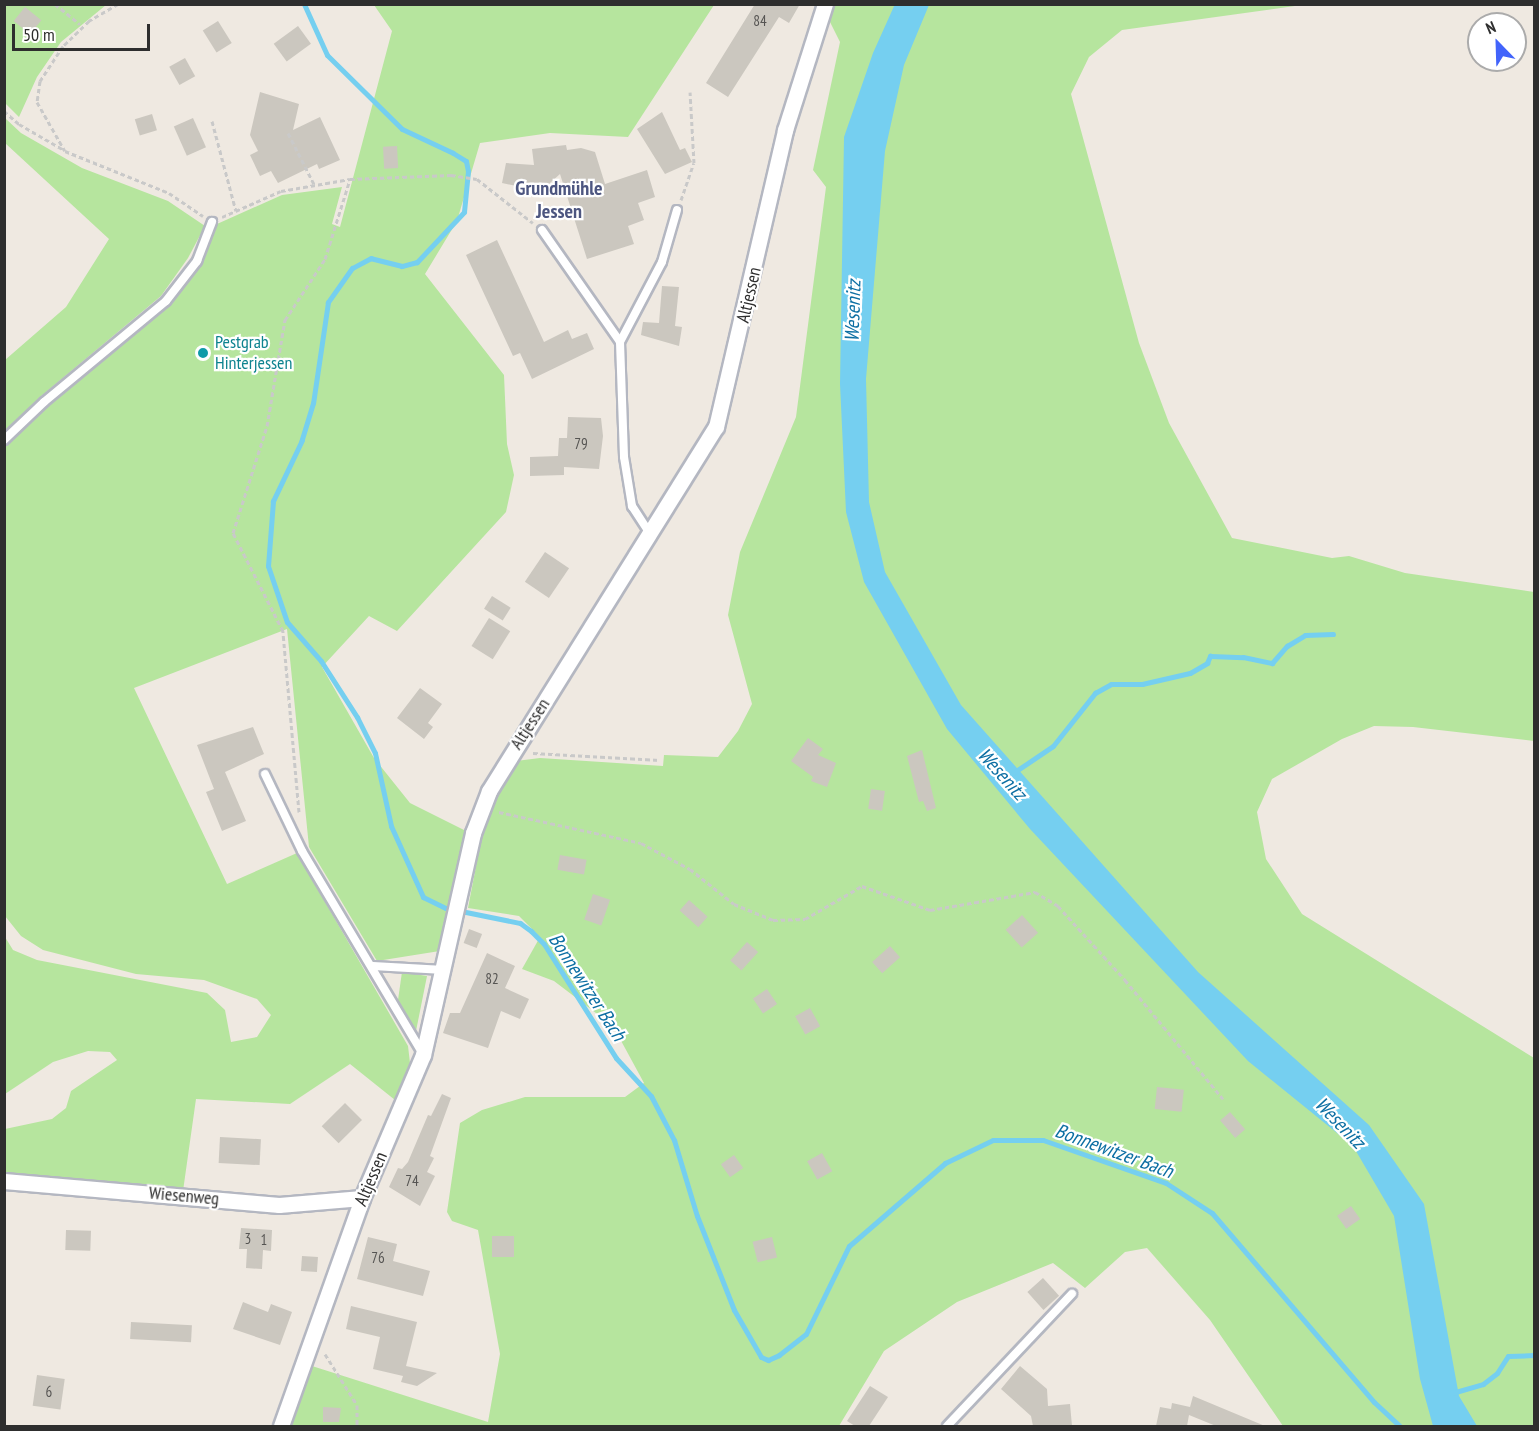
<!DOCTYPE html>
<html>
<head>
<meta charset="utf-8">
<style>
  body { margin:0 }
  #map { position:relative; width:1539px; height:1431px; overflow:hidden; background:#efe9e1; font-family:"PT Sans Narrow",sans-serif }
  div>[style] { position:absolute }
  .green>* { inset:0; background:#b6e59e }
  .water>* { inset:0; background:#75cff0 }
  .stream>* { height:5px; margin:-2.5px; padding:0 2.5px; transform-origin:2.5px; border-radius:2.5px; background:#75cff0 }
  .building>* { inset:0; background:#cbc7bf; transform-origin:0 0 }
  .path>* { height:3px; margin-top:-1.5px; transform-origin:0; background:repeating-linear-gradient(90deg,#c9c9c9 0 4.5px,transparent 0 7.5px) }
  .roads { filter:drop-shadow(2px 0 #b4b7c1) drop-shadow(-2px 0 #b4b7c1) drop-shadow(0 2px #b4b7c1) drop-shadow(0 -2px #b4b7c1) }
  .lane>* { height:8px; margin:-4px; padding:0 4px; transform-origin:4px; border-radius:4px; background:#fff }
  .street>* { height:15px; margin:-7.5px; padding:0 7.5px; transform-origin:7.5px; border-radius:7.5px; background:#fff }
  .dots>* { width:16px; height:16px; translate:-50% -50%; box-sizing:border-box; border:3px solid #fff; border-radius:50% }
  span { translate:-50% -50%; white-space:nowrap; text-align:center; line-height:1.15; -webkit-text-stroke:4.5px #fff; paint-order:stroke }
  .number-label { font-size:15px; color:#555452 }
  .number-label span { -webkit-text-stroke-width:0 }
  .street-label { font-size:18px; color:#2e2e2e }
  .culture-label { font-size:18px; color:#0d838f }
  .left { translate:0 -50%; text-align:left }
  .neighbourhood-label { font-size:20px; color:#4d5680; font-weight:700 }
  .water-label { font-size:20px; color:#0d6fa3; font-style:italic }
  .frame { position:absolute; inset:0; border:6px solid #2e2e2e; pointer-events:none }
  .north { position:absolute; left:1467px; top:12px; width:60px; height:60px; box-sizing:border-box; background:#fff; border:2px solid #ababab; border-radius:50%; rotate:337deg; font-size:16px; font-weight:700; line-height:24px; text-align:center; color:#2e2e2e }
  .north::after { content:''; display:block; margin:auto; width:21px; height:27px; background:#4264fb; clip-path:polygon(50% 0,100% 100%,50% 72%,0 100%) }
  .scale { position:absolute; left:12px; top:24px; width:138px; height:27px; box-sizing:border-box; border:3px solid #2e2e2e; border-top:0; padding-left:8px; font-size:18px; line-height:21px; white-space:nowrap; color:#2e2e2e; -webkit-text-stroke:4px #fff; paint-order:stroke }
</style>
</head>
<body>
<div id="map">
  <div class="green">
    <i style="clip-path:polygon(4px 5px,106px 5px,61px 42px,37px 77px,19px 117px,5px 103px)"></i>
    <i style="clip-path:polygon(374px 5px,714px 5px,628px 137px,550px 133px,480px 143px,457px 221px,425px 274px,504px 375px,507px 444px,514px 475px,506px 512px,397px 631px,369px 616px,322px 667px,374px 758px,410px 803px,466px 831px,446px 950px,377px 961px,309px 847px,287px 629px,134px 688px,227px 884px,297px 853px,408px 1046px,410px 1063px,395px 1100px,350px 1064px,290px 1104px,196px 1099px,183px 1191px,5px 1175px,5px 1129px,52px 1119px,66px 1108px,71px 1091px,117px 1060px,110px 1052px,88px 1051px,53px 1062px,5px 1094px,5px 937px,13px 950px,37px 960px,207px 993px,225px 1010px,231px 1042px,257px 1037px,271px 1015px,257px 999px,204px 980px,136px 974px,43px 950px,21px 936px,5px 916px,4px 447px,46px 408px,167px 306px,201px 263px,217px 224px,282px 195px,342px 187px,332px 224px,340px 227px,392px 31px)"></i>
    <i style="clip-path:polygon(833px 5px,1302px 5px,1122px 30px,1089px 57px,1071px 94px,1139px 343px,1169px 423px,1232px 538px,1332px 558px,1349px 556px,1405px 573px,1534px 592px,1534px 741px,1413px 727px,1374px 726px,1342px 739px,1272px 779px,1257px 812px,1266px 859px,1302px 914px,1534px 1058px,1534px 1426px,1283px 1426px,1210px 1320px,1147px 1248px,1125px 1252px,1085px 1288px,1053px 1263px,957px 1302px,884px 1351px,839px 1426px,289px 1426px,312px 1366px,488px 1422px,500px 1354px,478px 1230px,452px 1221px,447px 1212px,460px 1123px,482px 1110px,525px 1097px,625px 1097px,644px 1083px,613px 1026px,554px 981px,522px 969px,540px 937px,519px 916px,468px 908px,481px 840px,492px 807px,516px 761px,540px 758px,663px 766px,664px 755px,718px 757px,738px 731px,752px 704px,728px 615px,740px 552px,796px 417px,826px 187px,813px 170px,840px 42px,828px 18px)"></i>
    <i style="clip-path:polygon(5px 118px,21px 133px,82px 168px,168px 201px,205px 226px,188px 258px,161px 296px,40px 397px,5px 432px,5px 360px,66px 307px,109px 239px,5px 143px)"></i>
    <i style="clip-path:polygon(402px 972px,427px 976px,416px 1031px,398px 1000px)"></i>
  </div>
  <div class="water">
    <i style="clip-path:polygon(895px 4px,929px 5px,904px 65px,885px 151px,866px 379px,869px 502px,885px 572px,961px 705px,1198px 972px,1369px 1125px,1424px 1204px,1459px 1396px,1477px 1426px,1433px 1426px,1420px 1379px,1394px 1216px,1353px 1146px,1248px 1061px,1030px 829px,947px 729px,864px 582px,846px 512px,840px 384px,844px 137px,873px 53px)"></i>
  </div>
  <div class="stream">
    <i style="left:304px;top:4px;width:56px;rotate:65.7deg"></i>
    <i style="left:327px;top:55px;width:105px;rotate:44.6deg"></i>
    <i style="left:402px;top:129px;width:56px;rotate:25.2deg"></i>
    <i style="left:453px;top:153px;width:15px;rotate:32deg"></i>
    <i style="left:466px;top:161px;width:10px;rotate:79deg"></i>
    <i style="left:468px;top:171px;width:41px;rotate:95.6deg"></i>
    <i style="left:464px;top:212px;width:69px;rotate:133.2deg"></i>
    <i style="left:417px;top:262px;width:16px;rotate:165deg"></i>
    <i style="left:402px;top:266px;width:32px;rotate:-166deg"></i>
    <i style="left:371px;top:258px;width:21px;rotate:152deg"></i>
    <i style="left:352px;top:268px;width:42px;rotate:125.2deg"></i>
    <i style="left:328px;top:302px;width:102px;rotate:98.4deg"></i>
    <i style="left:313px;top:403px;width:39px;rotate:107deg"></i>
    <i style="left:302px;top:440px;width:68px;rotate:115.4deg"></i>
    <i style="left:273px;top:501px;width:65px;rotate:94.4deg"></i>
    <i style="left:268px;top:566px;width:59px;rotate:71.3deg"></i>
    <i style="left:287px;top:622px;width:52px;rotate:48.9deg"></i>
    <i style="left:321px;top:661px;width:67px;rotate:57.3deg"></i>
    <i style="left:357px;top:717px;width:40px;rotate:63.4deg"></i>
    <i style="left:375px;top:753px;width:75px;rotate:77.6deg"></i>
    <i style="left:391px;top:826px;width:78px;rotate:65.7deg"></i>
    <i style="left:423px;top:897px;width:25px;rotate:26deg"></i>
    <i style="left:446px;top:908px;width:76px;rotate:11.5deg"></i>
    <i style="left:520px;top:923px;width:14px;rotate:36deg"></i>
    <i style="left:531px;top:931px;width:18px;rotate:45deg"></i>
    <i style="left:544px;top:944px;width:135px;rotate:57.7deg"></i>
    <i style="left:616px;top:1058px;width:52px;rotate:47.4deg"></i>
    <i style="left:651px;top:1096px;width:50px;rotate:62.4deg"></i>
    <i style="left:674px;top:1140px;width:79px;rotate:73.2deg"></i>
    <i style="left:697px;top:1216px;width:101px;rotate:68.5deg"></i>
    <i style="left:734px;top:1310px;width:54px;rotate:60.1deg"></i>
    <i style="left:761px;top:1357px;width:8px;rotate:23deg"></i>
    <i style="left:768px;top:1360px;width:12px;rotate:-24deg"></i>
    <i style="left:779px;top:1355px;width:34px;rotate:-38deg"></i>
    <i style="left:806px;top:1334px;width:98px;rotate:-64deg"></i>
    <i style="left:849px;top:1246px;width:127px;rotate:-40.8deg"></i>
    <i style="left:945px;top:1163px;width:53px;rotate:-25.6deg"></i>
    <i style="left:993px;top:1140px;width:50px"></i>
    <i style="left:1043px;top:1140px;width:130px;rotate:19.3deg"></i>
    <i style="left:1166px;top:1183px;width:55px;rotate:33.1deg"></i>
    <i style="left:1212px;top:1213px;width:249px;rotate:49.4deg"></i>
    <i style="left:1374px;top:1402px;width:35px;rotate:43deg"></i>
    <i style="left:1013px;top:773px;width:48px;rotate:-34deg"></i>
    <i style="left:1053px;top:746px;width:68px;rotate:-51.6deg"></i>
    <i style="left:1095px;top:693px;width:18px;rotate:-29deg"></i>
    <i style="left:1111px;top:684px;width:31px"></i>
    <i style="left:1142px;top:684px;width:49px;rotate:-12.9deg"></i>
    <i style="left:1190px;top:673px;width:20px;rotate:-30deg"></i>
    <i style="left:1207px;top:663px;width:8px;rotate:-67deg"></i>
    <i style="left:1210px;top:656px;width:33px;rotate:2deg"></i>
    <i style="left:1243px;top:657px;width:30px;rotate:12deg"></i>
    <i style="left:1272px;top:663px;width:23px;rotate:-49deg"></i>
    <i style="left:1287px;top:646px;width:21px;rotate:-31deg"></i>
    <i style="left:1305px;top:635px;width:28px;rotate:-2deg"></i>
    <i style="left:1452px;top:1393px;width:32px;rotate:-16deg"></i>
    <i style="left:1483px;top:1384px;width:18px;rotate:-38deg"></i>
    <i style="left:1497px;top:1373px;width:20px;rotate:-57deg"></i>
    <i style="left:1508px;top:1356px;width:26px;rotate:-2deg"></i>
  </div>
  <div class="building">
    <i style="clip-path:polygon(755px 4px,800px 4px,789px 23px,779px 17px,728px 97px,706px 83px)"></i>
    <i style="left:25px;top:7px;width:21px;height:18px;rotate:39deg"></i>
    <i style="left:218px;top:21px;width:26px;height:18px;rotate:58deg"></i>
    <i style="left:298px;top:26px;width:22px;height:30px;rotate:54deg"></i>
    <i style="left:185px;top:58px;width:21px;height:18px;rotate:61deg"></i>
    <i style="clip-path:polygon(260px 92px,299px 104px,293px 130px,320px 117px,340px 160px,319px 169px,317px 164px,278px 183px,271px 171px,260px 176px,250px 155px,258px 151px,250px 135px)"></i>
    <i style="clip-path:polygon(662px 112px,680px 150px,685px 148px,692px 162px,665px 174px,637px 129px)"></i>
    <i style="left:152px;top:114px;width:17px;height:18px;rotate:73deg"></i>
    <i style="left:193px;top:118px;width:32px;height:21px;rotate:66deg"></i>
    <i style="clip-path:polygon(566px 145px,567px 150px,581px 148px,595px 152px,605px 184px,647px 170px,655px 197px,638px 203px,644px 220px,628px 226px,634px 244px,587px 259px,560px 174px,541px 191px,502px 183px,506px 163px,534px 165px,532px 149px)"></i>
    <i style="left:397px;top:146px;width:22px;height:14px;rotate:87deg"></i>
    <i style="clip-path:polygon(497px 240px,544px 342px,568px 330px,572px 339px,587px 333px,594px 349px,532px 379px,520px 353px,513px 356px,466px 255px)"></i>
    <i style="clip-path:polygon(662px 286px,679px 287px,675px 326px,682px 327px,679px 346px,641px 335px,643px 322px,659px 323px)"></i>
    <i style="clip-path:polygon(568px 417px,601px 418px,603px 436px,599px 469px,564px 467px,564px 475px,530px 476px,530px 457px,558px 456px,559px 438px,567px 438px)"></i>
    <i style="left:545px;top:552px;width:29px;height:36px;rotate:34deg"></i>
    <i style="left:492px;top:596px;width:22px;height:15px;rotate:32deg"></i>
    <i style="left:489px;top:618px;width:25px;height:33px;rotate:32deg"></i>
    <i style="clip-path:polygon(420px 688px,442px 704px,428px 723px,433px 727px,424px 739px,397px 718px)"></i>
    <i style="clip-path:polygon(253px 727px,264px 754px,225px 772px,246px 821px,222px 831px,206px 792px,214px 789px,197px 745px)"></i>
    <i style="clip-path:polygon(808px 738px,823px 749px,818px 755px,836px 763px,827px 787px,811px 781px,813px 777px,791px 761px)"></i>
    <i style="clip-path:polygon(922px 750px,936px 808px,927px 811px,923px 801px,919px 802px,907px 756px)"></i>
    <i style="left:871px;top:789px;width:14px;height:20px;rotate:8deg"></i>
    <i style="left:560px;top:855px;width:27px;height:15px;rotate:10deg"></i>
    <i style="left:593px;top:894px;width:18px;height:27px;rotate:19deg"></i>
    <i style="left:689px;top:900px;width:25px;height:14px;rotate:42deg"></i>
    <i style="left:1022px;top:915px;width:24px;height:22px;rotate:48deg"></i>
    <i style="left:469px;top:929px;width:14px;height:15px;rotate:21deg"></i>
    <i style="left:747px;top:942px;width:15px;height:25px;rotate:42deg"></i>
    <i style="left:890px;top:946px;width:15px;height:24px;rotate:48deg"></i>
    <i style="clip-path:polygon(487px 953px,515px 966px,505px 988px,529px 999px,520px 1019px,501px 1011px,488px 1048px,443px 1033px,450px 1013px,460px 1013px)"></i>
    <i style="left:767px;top:989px;width:18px;height:17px;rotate:56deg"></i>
    <i style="left:810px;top:1008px;width:21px;height:17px;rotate:61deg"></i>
    <i style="left:1157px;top:1087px;width:27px;height:22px;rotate:6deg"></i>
    <i style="clip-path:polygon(442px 1094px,451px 1098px,430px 1156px,434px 1158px,427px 1172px,435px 1176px,420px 1206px,389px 1187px,398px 1168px,402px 1169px,408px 1162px,428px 1115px,431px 1116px)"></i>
    <i style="left:345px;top:1103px;width:24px;height:33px;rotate:45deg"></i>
    <i style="left:1230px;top:1112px;width:23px;height:13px;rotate:49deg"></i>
    <i style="left:220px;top:1137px;width:41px;height:26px;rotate:3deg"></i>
    <i style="left:822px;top:1153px;width:21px;height:17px;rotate:61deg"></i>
    <i style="left:734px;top:1155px;width:16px;height:16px;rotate:55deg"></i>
    <i style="left:1351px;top:1206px;width:16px;height:17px;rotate:55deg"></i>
    <i style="clip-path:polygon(241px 1228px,272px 1230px,271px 1251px,263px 1250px,262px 1269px,246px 1268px,247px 1249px,239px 1249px)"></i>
    <i style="left:66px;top:1230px;width:25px;height:20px;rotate:2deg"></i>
    <i style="left:492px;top:1236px;width:22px;height:21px"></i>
    <i style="clip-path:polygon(368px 1237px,397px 1244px,393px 1261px,430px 1271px,423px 1296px,357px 1279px)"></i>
    <i style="left:772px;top:1237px;width:21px;height:20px;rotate:76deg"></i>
    <i style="left:302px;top:1256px;width:16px;height:15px;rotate:4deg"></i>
    <i style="left:1043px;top:1278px;width:24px;height:21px;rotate:48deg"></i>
    <i style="clip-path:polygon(243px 1302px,268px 1312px,271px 1304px,292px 1312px,280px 1345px,233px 1329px)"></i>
    <i style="clip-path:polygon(351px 1306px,417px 1322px,406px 1366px,437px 1373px,417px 1386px,401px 1382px,403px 1376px,373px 1369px,380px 1337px,346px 1329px)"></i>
    <i style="left:131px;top:1322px;width:61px;height:17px;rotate:3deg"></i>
    <i style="clip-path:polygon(1020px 1366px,1047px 1389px,1048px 1406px,1070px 1404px,1072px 1426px,1033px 1426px,1031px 1416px,1001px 1389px)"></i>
    <i style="left:37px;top:1375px;width:28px;height:31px;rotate:8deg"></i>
    <i style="clip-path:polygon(870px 1386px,888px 1397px,869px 1426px,855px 1426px,847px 1421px)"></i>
    <i style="clip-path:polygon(1193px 1396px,1265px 1426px,1216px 1426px,1189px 1415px,1187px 1426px,1156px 1426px,1160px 1407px,1171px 1409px,1172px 1403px,1190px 1407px)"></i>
    <i style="clip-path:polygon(323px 1407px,341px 1408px,339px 1422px,323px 1422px)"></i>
  </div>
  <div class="path">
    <i style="left:55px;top:4px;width:32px;rotate:39deg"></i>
    <i style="left:118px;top:4px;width:34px;rotate:150deg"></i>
    <i style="left:89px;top:21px;width:36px;rotate:136deg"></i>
    <i style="left:63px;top:46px;width:42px;rotate:123.3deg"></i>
    <i style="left:40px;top:81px;width:21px;rotate:98deg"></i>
    <i style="left:37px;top:102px;width:56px;rotate:60.3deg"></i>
    <i style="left:65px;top:151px;width:112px;rotate:22deg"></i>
    <i style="left:169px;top:193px;width:41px;rotate:34.1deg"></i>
    <i style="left:4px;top:111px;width:20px;rotate:41deg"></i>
    <i style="left:19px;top:124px;width:52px;rotate:30deg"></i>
    <i style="left:212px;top:121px;width:93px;rotate:75.1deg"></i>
    <i style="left:288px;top:133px;width:59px;rotate:63deg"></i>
    <i style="left:681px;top:200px;width:39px;rotate:-71deg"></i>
    <i style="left:694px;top:163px;width:71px;rotate:-93.2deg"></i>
    <i style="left:222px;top:217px;width:64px;rotate:-23.8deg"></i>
    <i style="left:281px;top:191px;width:70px;rotate:-9.9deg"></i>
    <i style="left:350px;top:179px;width:101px;rotate:-2.3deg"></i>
    <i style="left:451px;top:175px;width:26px;rotate:9deg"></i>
    <i style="left:477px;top:179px;width:71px;rotate:38.2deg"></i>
    <i style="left:533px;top:753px;width:127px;rotate:3.2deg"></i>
    <i style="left:299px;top:812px;width:182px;rotate:-95.1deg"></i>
    <i style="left:283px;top:631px;width:110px;rotate:-117deg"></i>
    <i style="left:233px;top:533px;width:112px;rotate:-72.4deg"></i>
    <i style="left:267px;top:426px;width:108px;rotate:-80.4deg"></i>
    <i style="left:285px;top:320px;width:73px;rotate:-56.7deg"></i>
    <i style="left:325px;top:259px;width:84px;rotate:-72.6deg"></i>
    <i style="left:499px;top:812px;width:145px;rotate:12.3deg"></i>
    <i style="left:641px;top:843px;width:55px;rotate:28deg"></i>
    <i style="left:690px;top:869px;width:56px;rotate:38.5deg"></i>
    <i style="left:734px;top:904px;width:42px;rotate:22.3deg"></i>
    <i style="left:773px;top:920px;width:32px;rotate:-2deg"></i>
    <i style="left:805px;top:919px;width:66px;rotate:-30.1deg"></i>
    <i style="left:862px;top:886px;width:72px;rotate:19.4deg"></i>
    <i style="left:930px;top:910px;width:107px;rotate:-9.7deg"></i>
    <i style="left:1035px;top:892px;width:27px;rotate:31deg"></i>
    <i style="left:1058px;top:906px;width:100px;rotate:47.8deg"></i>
    <i style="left:1125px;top:980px;width:154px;rotate:50.5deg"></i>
    <i style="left:325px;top:1354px;width:60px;rotate:57.9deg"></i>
    <i style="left:357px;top:1405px;width:21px;rotate:90deg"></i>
  </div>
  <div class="roads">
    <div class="lane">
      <i style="left:542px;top:230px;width:136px;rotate:55.1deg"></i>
      <i style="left:620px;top:342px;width:115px;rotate:88deg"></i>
      <i style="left:624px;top:457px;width:50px;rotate:80.7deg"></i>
      <i style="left:632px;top:506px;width:33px;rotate:57deg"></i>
      <i style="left:620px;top:342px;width:90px;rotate:-62.3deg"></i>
      <i style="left:662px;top:262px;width:54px;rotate:-73.9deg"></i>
      <i style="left:4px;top:440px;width:55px;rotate:-43.5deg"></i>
      <i style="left:44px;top:402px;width:158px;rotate:-39.6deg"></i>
      <i style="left:166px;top:301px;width:51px;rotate:-52.2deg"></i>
      <i style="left:197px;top:261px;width:42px;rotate:-69deg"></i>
      <i style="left:265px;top:774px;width:85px;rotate:64.3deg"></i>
      <i style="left:302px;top:851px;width:233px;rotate:59.2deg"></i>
      <i style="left:373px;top:966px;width:71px;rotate:3.2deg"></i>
      <i style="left:947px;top:1426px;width:182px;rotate:-46.6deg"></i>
    </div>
    <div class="street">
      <i style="left:4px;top:1181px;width:276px;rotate:5deg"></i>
      <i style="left:279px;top:1205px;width:83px;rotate:-4.8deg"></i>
      <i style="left:281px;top:1426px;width:242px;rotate:-70.4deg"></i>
      <i style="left:362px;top:1198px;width:155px;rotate:-66.9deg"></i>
      <i style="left:423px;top:1055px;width:228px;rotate:-77.3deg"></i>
      <i style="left:473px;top:833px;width:45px;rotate:-69.1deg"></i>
      <i style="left:489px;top:791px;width:429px;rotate:-58.1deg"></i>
      <i style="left:716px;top:427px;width:305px;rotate:-76.9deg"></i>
      <i style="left:785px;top:130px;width:132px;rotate:-72.4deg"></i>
    </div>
  </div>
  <div class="dots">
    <i style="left:203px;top:353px;background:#0f9aa8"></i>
  </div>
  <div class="number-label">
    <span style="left:760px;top:21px">84</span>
    <span style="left:581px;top:444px">79</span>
    <span style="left:492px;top:979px">82</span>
    <span style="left:412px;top:1181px">74</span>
    <span style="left:248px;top:1239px">3</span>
    <span style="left:264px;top:1240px">1</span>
    <span style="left:378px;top:1258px">76</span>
    <span style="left:49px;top:1392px">6</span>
  </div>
  <div class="street-label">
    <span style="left:749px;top:295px;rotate:-77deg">Altjessen</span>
    <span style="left:530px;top:724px;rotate:-57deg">Altjessen</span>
    <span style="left:371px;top:1179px;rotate:-67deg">Altjessen</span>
    <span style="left:184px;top:1196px;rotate:5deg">Wiesenweg</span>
  </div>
  <div class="culture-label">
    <span class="left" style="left:215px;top:353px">Pestgrab<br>Hinterjessen</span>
  </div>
  <div class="neighbourhood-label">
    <span style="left:559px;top:200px">Grundmühle<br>Jessen</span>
  </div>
  <div class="water-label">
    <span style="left:853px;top:311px;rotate:-88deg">Wesenitz</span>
    <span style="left:1002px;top:774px;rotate:48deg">Wesenitz</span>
    <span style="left:587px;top:987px;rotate:57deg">Bonnewitzer Bach</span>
    <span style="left:1340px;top:1123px;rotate:46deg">Wesenitz</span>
    <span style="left:1114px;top:1151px;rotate:20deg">Bonnewitzer Bach</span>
  </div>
  <div class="frame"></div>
  <div class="north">N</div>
  <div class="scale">50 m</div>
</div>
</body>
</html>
